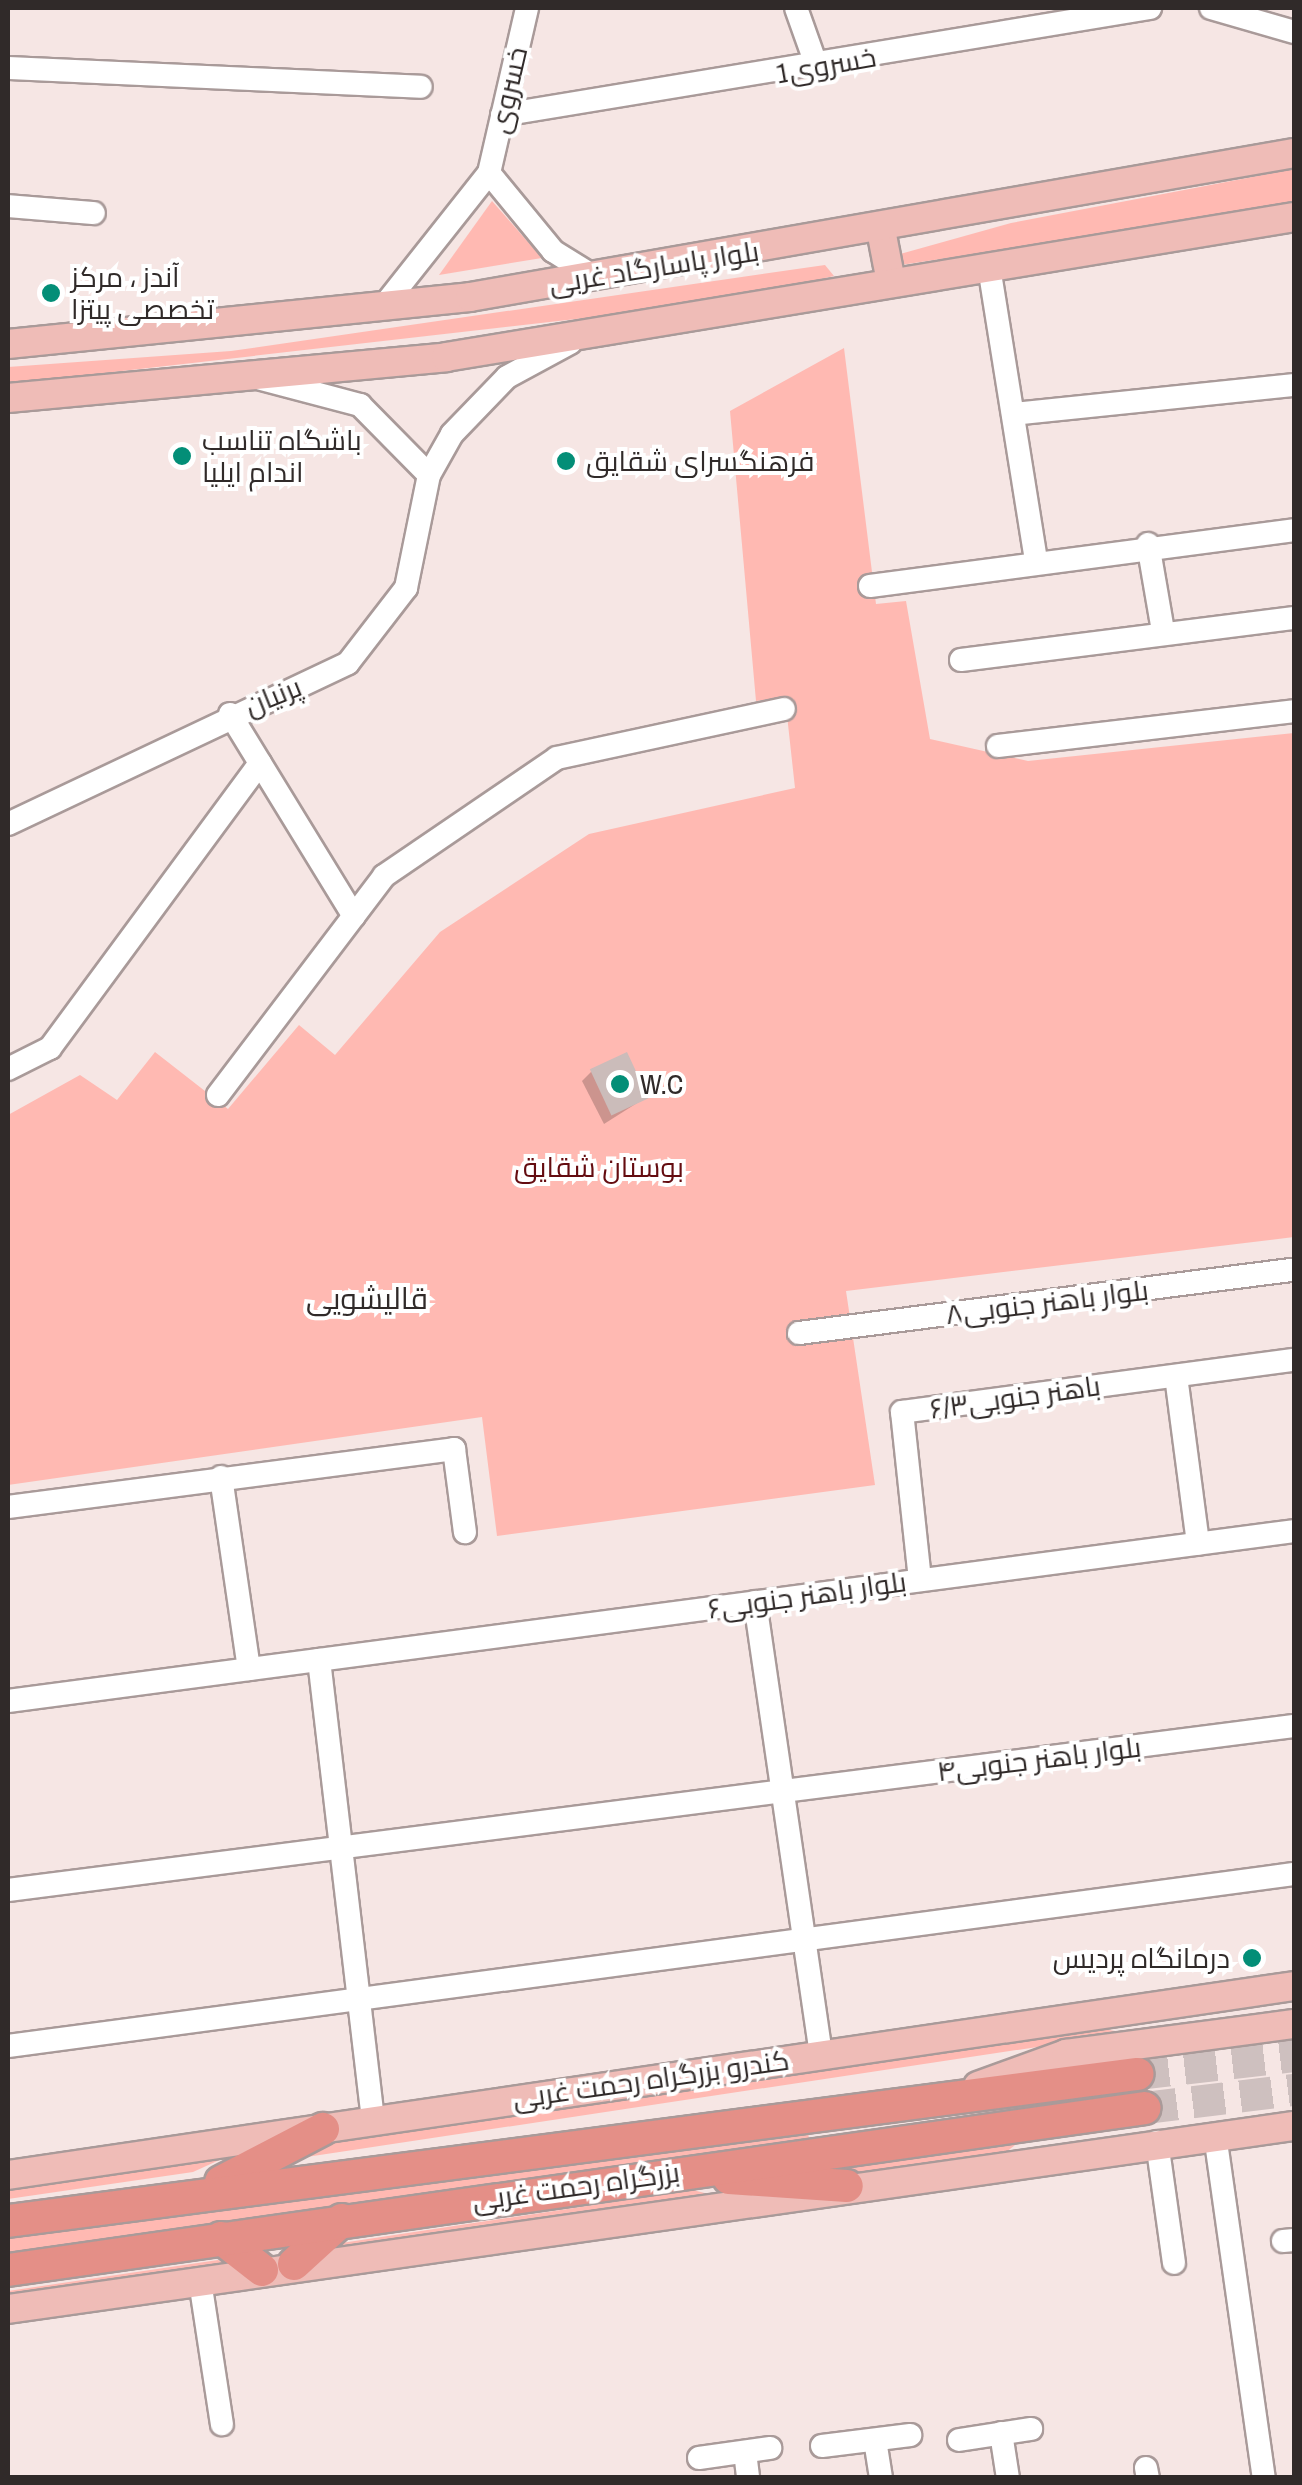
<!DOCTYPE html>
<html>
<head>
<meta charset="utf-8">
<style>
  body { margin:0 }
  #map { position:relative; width:1302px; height:2485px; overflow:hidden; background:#f6e6e4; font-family:"Archivo Narrow",Cairo,sans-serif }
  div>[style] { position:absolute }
  .green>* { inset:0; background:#ffb9b2 }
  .shadow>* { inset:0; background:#0003 }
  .building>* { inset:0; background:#cbbcba; transform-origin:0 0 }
  .highway-tunnel>* { height:32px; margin-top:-16px; transform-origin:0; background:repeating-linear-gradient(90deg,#cec0bf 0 32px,transparent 0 48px) }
  .roads { filter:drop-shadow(2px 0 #a99a99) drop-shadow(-2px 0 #a99a99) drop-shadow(0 2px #a99a99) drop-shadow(0 -2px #a99a99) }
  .minor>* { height:22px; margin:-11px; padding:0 11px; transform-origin:11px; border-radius:11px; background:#fff }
  .major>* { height:28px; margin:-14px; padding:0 14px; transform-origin:14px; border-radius:14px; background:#efbcb7 }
  .highway>* { height:32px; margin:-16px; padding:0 16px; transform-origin:16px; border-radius:16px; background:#e48f87 }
  .dots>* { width:28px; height:28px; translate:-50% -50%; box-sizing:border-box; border:5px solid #fff; border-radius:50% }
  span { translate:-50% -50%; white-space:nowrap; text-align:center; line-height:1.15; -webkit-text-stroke:8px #fff; paint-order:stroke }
  .street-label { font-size:28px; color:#302a29 }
  .poi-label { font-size:28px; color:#302a29 }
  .left { translate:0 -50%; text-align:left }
  .right { translate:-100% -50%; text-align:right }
  .park-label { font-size:28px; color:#640c10 }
  .neighbourhood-label { font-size:30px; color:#302a29 }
  .frame { position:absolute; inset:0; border:10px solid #302a29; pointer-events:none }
</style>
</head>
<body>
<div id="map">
  <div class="green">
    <i style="clip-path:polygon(1294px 169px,1294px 206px,894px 266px,893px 256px,1011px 223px)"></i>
    <i style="clip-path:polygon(492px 201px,542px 258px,439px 275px)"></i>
    <i style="clip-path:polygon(825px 265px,834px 276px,716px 303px,8px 384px,8px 367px,231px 351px)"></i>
    <i style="clip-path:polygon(844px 348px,876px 604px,906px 601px,930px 739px,1028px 761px,1294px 733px,1294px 1237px,846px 1291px,875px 1485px,497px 1536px,482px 1417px,8px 1485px,8px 1115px,80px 1075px,117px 1100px,155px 1052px,228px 1109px,299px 1025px,335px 1055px,440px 932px,589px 834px,795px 788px,785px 697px,756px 701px,730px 411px)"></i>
    <i style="clip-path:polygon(1101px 2029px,1130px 2033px,280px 2161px,326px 2143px)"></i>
    <i style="clip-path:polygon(808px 2130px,809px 2140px,8px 2253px,8px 2237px)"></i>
    <i style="clip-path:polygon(1019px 2142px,1005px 2153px,828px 2179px,810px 2173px)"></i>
    <i style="clip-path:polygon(226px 2157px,193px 2172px,8px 2199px,8px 2190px)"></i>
    <i style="clip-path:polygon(693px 2190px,716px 2196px,319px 2253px,335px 2244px)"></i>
    <i style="clip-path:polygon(218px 2260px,230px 2266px,8px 2300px,8px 2291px)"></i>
  </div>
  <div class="shadow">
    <i style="clip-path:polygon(592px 1071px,645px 1098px,604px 1124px,582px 1081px)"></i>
  </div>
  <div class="building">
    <i style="left:627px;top:1052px;width:51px;height:41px;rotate:65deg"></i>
  </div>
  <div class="highway-tunnel">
    <i style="left:1137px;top:2074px;width:158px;rotate:-6.5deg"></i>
    <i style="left:1145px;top:2108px;width:150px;rotate:-6.9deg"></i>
  </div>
  <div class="roads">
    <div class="minor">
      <i style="left:796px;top:8px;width:63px;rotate:70.4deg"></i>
      <i style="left:1211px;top:8px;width:86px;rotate:16.1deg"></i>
      <i style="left:8px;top:68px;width:413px;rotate:2.6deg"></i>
      <i style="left:502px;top:115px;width:657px;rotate:-9.38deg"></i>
      <i style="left:489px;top:173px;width:101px;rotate:50.6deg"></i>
      <i style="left:553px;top:251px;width:49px;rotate:31.8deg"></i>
      <i style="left:8px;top:206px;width:86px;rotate:4.7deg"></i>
      <i style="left:990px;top:273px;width:291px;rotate:80.9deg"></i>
      <i style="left:382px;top:308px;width:172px;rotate:-51.6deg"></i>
      <i style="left:489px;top:173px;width:169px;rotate:-77deg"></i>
      <i style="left:258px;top:378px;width:106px;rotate:14.8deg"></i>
      <i style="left:360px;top:405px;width:98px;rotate:45.4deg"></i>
      <i style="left:1013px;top:414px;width:282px;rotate:-5.9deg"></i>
      <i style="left:1148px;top:544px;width:88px;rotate:80.2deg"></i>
      <i style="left:870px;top:586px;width:428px;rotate:-7.5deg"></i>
      <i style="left:961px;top:660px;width:336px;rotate:-7.2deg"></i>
      <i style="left:230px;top:714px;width:237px;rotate:58.5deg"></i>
      <i style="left:998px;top:746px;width:298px;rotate:-6.7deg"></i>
      <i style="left:8px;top:824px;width:376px;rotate:-25.3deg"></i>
      <i style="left:348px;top:663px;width:95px;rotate:-52.3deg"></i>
      <i style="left:406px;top:588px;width:115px;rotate:-78.5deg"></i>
      <i style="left:429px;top:475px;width:47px;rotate:-60.7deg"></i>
      <i style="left:452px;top:434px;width:79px;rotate:-46deg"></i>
      <i style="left:507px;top:377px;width:72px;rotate:-28.4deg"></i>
      <i style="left:8px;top:1069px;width:47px;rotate:-26.6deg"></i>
      <i style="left:50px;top:1048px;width:354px;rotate:-53.6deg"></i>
      <i style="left:218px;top:1095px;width:275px;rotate:-52.8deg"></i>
      <i style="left:384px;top:876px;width:209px;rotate:-34.3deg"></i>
      <i style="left:557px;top:758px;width:232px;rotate:-12.2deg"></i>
      <i style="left:799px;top:1333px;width:499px;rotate:-7.3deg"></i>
      <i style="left:1176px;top:1376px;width:169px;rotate:82.5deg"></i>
      <i style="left:221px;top:1477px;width:194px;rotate:81.7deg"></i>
      <i style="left:8px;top:1507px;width:450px;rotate:-7.4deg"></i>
      <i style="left:454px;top:1449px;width:84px;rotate:82.5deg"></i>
      <i style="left:920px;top:1580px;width:169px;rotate:-96.1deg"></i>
      <i style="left:902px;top:1412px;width:395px;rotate:-7.6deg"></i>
      <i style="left:755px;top:1602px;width:457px;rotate:81.7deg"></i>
      <i style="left:319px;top:1660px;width:463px;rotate:83.3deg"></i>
      <i style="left:8px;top:1701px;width:1297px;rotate:-7.53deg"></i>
      <i style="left:8px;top:1890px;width:1296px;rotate:-7.27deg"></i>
      <i style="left:8px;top:2046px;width:1297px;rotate:-7.62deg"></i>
      <i style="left:1215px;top:2135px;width:346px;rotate:81.9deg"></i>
      <i style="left:1157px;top:2142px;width:122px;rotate:82deg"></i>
      <i style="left:1283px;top:2241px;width:11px;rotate:-5deg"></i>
      <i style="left:200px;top:2281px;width:145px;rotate:81.3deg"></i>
      <i style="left:1001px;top:2433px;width:46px;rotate:81.2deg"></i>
      <i style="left:875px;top:2440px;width:38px;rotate:81deg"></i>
      <i style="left:959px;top:2440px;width:73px;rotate:-8.7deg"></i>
      <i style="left:822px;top:2446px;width:89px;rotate:-7.1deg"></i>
      <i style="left:745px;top:2452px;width:26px;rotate:83deg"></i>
      <i style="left:699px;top:2458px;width:72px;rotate:-8deg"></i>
      <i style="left:1146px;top:2468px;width:10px;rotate:79deg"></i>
    </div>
    <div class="major">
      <i style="left:881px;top:230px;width:53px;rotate:79.1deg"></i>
      <i style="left:8px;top:344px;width:464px;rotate:-5.8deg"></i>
      <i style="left:470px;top:297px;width:836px;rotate:-9.91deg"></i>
      <i style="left:8px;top:398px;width:440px;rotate:-5.3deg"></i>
      <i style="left:446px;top:357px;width:859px;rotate:-9.37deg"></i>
      <i style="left:978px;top:2086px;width:94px;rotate:-20deg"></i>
      <i style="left:1066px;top:2054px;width:230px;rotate:-7.5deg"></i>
      <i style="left:8px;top:2175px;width:1300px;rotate:-8.36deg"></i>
      <i style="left:8px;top:2309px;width:1299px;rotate:-8.1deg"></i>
    </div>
    <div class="highway">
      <i style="left:729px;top:2178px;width:118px;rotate:3.9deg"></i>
      <i style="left:221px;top:2182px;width:115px;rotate:-27.5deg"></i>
      <i style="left:8px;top:2221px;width:1139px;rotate:-7.42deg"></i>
      <i style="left:221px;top:2238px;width:52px;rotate:38deg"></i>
      <i style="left:294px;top:2264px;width:65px;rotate:-42.5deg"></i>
      <i style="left:8px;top:2270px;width:1148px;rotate:-8.11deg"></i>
    </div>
  </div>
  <div class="dots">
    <i style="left:51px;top:293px;background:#038e77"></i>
    <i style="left:182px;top:456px;background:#038e77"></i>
    <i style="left:566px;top:461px;background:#038e77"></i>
    <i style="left:620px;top:1084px;background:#038e77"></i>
    <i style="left:1252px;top:1958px;background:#038e77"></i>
  </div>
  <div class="street-label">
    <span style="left:826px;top:65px;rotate:-10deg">خسروى1</span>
    <span style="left:508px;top:90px;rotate:-77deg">خسروى</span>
    <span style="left:654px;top:267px;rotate:-9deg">بلوار پاسارگاد غربی</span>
    <span style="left:273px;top:696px;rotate:-22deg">پرنیان</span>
    <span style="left:1047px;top:1302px;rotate:-7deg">۸بلوار باهنر جنوبی</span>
    <span style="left:1015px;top:1397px;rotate:-8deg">۶/۳باهنر جنوبی</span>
    <span style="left:807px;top:1595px;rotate:-8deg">بلوار باهنر جنوبی۶</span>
    <span style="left:1039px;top:1759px;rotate:-7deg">بلوار باهنر جنوبی۴</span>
    <span style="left:651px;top:2079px;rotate:-8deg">کندرو بزرگراه رحمت غربی</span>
    <span style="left:576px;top:2186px;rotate:-8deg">بزرگراه رحمت غربی</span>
  </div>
  <div class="poi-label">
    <span class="left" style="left:71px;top:293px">آندز ، مرکز<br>تخصصی پیتزا</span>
    <span class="left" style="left:202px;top:456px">باشگاه تناسب<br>اندام ایلیا</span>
    <span class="left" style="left:586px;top:461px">فرهنگسرای شقایق</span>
    <span class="left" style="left:640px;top:1084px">W.C</span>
    <span class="right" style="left:1230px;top:1958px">درمانگاه پردیس</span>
  </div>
  <div class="park-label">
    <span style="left:599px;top:1167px">بوستان شقایق</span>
  </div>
  <div class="neighbourhood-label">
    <span style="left:367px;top:1298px">قالیشویی</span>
  </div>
  <div class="frame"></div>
</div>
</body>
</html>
